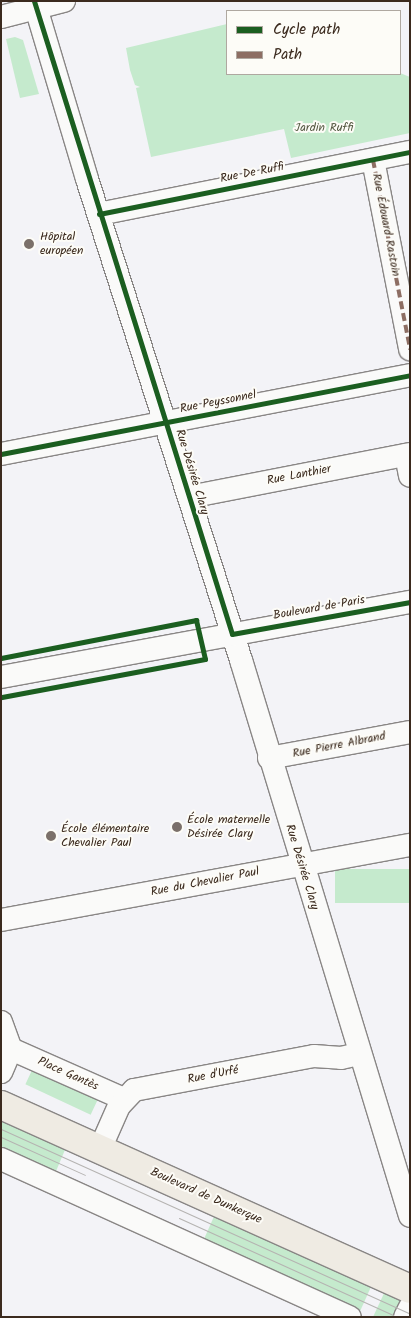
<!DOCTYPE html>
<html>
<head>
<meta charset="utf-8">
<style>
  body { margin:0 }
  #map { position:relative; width:411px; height:1318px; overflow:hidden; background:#f3f3f7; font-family:Kalam,sans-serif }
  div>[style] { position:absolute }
  .green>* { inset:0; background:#c5eacd; transform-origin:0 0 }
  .roads { filter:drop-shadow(1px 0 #898685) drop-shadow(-1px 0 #898685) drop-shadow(0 1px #898685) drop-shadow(0 -1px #898685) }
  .minor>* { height:22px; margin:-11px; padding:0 11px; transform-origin:11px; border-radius:11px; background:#fafaf9 }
  .major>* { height:28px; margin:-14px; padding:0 14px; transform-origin:14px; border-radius:14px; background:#efebe3 }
  .tram>* { height:1px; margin:-0.5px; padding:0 0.5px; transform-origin:0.5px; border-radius:0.5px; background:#b5b3b1 }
  .quiet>* { height:4px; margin-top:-2px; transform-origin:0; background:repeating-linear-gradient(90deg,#8d6e63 0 8px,transparent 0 12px) }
  .cycleway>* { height:5px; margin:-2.5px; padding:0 2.5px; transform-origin:2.5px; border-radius:2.5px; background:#1b5e20 }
  .dots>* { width:14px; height:14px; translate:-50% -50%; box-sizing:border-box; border:2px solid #fdfcf7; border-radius:50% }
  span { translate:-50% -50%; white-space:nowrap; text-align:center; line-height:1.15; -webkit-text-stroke:4px #fdfcf7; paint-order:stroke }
  .park-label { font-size:12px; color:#545841 }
  .street-label { font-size:12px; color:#3b2a1e }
  .poi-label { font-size:12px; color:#3b2a1e }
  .left { translate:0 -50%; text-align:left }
  .frame { position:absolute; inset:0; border:2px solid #3b2a1e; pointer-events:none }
  .legend { position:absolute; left:226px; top:10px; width:175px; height:65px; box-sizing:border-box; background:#fdfcf7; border:1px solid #afa8a0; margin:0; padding:6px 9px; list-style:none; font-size:15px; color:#3b2a1e }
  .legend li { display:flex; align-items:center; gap:10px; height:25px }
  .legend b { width:25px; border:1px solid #afa8a0 }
</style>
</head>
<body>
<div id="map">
  <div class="green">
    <i style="clip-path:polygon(227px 24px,227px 74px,400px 73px,410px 77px,410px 133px,291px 158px,284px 129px,151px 157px,136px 88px,140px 87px,135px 85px,130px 70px,126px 48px)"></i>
    <i style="clip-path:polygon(15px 37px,23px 40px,39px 94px,20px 98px,6px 39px)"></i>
    <i style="left:410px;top:869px;width:34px;height:75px;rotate:90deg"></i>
    <i style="left:33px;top:1068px;width:72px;height:18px;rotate:25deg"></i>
    <i style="clip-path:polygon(1px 1115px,67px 1145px,54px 1176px,1px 1152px)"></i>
    <i style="left:216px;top:1212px;width:172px;height:33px;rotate:24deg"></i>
    <i style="clip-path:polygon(386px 1289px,402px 1296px,393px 1317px,373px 1317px)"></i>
  </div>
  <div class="roads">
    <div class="minor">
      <i style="left:34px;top:1px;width:186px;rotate:73.4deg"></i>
      <i style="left:87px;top:179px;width:505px;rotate:72.25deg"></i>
      <i style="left:241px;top:660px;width:581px;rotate:73.09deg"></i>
      <i style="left:1px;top:17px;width:65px;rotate:-14.3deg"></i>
      <i style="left:373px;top:160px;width:193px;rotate:78.9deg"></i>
      <i style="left:99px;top:214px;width:317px;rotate:-11.3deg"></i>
      <i style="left:1px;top:454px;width:417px;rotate:-10.9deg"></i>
      <i style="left:406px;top:455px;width:21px;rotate:79deg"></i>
      <i style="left:189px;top:497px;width:225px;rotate:-11deg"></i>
      <i style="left:1px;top:677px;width:416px;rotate:-10.4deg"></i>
      <i style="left:269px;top:758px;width:143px;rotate:-10.4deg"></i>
      <i style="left:1px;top:920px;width:416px;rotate:-10.4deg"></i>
      <i style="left:1px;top:1022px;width:29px;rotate:70deg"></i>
      <i style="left:11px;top:1049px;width:25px;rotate:113deg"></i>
      <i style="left:11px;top:1049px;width:124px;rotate:23.9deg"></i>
      <i style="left:100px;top:1149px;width:47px;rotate:-66.2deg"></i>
      <i style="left:119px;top:1106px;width:22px;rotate:-47deg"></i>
      <i style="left:134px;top:1090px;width:183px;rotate:-10.7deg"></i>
      <i style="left:314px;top:1056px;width:27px;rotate:4deg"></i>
      <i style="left:341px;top:1058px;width:18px;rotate:-13deg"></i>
      <i style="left:1px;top:1159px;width:383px;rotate:24.4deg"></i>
      <i style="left:405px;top:1317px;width:11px;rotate:-63deg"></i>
    </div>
    <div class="major">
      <i style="left:1px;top:1105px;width:448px;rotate:24.2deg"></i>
    </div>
  </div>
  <div class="tram">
    <i style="left:1px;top:1129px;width:449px;rotate:24.3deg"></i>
    <i style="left:1px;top:1137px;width:92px;rotate:24.3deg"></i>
    <i style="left:179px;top:1218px;width:235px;rotate:24.4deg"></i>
  </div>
  <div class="quiet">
    <i style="left:373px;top:160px;width:193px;rotate:78.9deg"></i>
  </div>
  <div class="cycleway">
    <i style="left:34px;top:1px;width:663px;rotate:72.63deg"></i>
    <i style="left:232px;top:634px;width:181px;rotate:-10.2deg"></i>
    <i style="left:99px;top:214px;width:317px;rotate:-11.3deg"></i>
    <i style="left:1px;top:454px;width:417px;rotate:-10.9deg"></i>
    <i style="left:1px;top:658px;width:199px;rotate:-11deg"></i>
    <i style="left:196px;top:620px;width:40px;rotate:77deg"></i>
    <i style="left:205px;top:659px;width:208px;rotate:169.4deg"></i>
  </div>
  <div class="dots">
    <i style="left:29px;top:244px;background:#7b706a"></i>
    <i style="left:177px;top:827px;background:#7b706a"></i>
    <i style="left:51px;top:836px;background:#7b706a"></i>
  </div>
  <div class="park-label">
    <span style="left:324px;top:128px">Jardin Ruffi</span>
  </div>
  <div class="street-label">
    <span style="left:252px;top:173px;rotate:-11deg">Rue De Ruffi</span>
    <span style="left:386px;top:225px;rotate:79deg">Rue Édouard Rastoin</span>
    <span style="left:218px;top:402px;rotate:-11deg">Rue Peyssonnel</span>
    <span style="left:192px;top:472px;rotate:73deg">Rue Désirée Clary</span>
    <span style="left:299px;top:475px;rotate:-11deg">Rue Lanthier</span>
    <span style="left:319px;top:608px;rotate:-10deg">Boulevard de Paris</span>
    <span style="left:339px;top:745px;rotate:-11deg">Rue Pierre Albrand</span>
    <span style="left:302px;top:867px;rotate:73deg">Rue Désirée Clary</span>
    <span style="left:205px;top:882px;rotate:-11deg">Rue du Chevalier Paul</span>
    <span style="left:68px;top:1074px;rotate:24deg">Place Gantès</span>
    <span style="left:213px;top:1075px;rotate:-11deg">Rue d'Urfé</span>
    <span style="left:206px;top:1196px;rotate:24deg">Boulevard de Dunkerque</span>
  </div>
  <div class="poi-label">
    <span class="left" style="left:40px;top:244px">Hôpital<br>européen</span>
    <span class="left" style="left:187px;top:827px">École maternelle<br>Désirée Clary</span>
    <span class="left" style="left:61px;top:836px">École élémentaire<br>Chevalier Paul</span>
  </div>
  <div class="frame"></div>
  <ul class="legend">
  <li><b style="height:6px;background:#1b5e20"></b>Cycle path</li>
  <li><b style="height:6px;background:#8d6e63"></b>Path</li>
  </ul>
</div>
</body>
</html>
